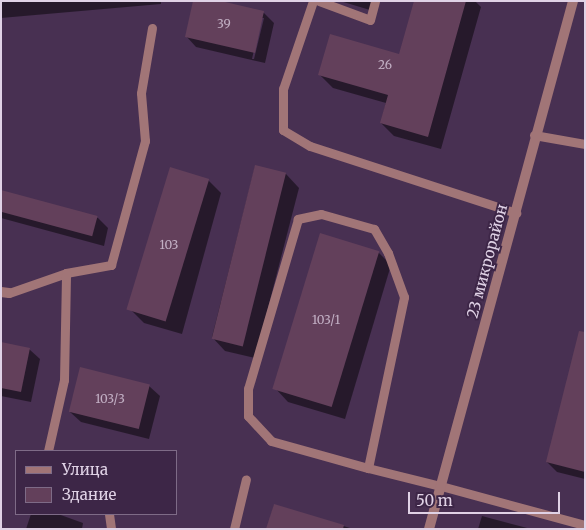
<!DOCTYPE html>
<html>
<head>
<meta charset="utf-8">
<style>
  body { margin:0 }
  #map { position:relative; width:586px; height:530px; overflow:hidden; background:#483052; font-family:Merriweather,serif }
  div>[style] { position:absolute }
  .shadow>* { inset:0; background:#0007 }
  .building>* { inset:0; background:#63405b; transform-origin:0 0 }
  .service>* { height:9px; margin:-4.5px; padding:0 4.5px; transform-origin:4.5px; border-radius:4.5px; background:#a17577 }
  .minor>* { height:10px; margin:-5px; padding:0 5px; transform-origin:5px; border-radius:5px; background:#a17577 }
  span { translate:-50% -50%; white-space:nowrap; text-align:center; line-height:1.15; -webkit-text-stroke:4px #3d2647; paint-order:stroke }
  .number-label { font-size:12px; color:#c1aec3 }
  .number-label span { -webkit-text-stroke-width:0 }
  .street-label { font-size:15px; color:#e0d2e6 }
  .frame { position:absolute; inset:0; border:2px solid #e0d2e6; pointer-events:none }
  .legend { position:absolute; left:15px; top:450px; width:162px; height:65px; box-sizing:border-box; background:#3d2647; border:1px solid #7e6b87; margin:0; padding:6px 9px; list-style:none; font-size:15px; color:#e0d2e6 }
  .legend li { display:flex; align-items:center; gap:10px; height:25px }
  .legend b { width:25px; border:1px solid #7e6b87 }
  .scale { position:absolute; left:408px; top:492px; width:152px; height:22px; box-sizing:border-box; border:2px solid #e0d2e6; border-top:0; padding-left:6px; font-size:15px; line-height:18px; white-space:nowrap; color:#e0d2e6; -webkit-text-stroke:4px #3d2647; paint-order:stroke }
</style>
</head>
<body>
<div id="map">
  <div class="shadow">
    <i style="clip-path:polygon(1px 1px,161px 1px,161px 4px,1px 18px)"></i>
    <i style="clip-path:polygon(340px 1px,372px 1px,370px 10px)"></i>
    <i style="clip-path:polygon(415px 1px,475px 1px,481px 7px,441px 149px,394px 136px,381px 123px,386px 103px,333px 88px,320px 75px,400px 55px)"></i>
    <i style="clip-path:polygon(evenodd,264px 13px,274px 23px,265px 63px,196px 47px,186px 36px,264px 13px,261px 18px,264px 18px,254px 59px,252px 59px,261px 18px)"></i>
    <i style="clip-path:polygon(255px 167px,286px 174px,299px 188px,255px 358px,225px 351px,212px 337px)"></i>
    <i style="clip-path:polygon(208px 180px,221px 193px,182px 334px,144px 323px,131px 310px)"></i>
    <i style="clip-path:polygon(1px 192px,98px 218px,108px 228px,104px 246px,1px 218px)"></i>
    <i style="clip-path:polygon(378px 252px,391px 265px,345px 419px,288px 402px,275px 388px)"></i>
    <i style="clip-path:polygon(1px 343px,29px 349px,40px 359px,31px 402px,1px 396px)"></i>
    <i style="clip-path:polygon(585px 355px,585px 479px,557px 472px,547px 462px)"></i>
    <i style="clip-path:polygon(149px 386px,160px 396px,149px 439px,81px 422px,70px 412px)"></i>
    <i style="clip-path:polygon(274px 505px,350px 528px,351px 529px,267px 529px)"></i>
    <i style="clip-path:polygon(31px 514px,58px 514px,83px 523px,82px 529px,26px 529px)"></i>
    <i style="clip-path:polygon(482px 516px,531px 529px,478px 529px)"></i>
  </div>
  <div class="building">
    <i style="clip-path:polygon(193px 1px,221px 1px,264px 11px,255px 53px,185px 37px)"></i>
    <i style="clip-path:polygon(414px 1px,466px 1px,428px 137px,380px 123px,388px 95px,318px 75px,330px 34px,399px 54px)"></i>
    <i style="left:255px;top:165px;width:32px;height:179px;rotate:14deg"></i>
    <i style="left:170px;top:167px;width:41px;height:149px;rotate:17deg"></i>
    <i style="left:1px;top:190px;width:100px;height:21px;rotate:15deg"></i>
    <i style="left:320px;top:233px;width:62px;height:163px;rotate:17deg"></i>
    <i style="clip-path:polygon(579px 331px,585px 332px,585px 472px,546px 462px)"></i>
    <i style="clip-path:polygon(1px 342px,30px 348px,21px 392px,1px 388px)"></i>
    <i style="left:80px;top:367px;width:72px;height:46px;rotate:14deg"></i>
    <i style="clip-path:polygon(274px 504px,344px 525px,343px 529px,266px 529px)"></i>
  </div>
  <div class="service">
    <i style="left:313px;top:1px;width:93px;rotate:108.8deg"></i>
    <i style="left:283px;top:89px;width:41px;rotate:90deg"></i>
    <i style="left:283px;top:130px;width:31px;rotate:31deg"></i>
    <i style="left:310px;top:146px;width:217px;rotate:18deg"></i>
    <i style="left:319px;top:1px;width:54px;rotate:20.4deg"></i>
    <i style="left:370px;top:20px;width:20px;rotate:-75deg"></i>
    <i style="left:534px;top:135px;width:52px;rotate:10deg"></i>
    <i style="left:9px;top:293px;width:60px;rotate:-19.3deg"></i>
    <i style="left:66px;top:273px;width:46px;rotate:-10.1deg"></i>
    <i style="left:111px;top:265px;width:129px;rotate:-74.7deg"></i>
    <i style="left:145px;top:141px;width:48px;rotate:-94.8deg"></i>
    <i style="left:141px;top:93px;width:66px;rotate:-80.4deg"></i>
    <i style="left:48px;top:451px;width:73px;rotate:-77.3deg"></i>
    <i style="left:64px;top:380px;width:107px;rotate:-88.9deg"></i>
    <i style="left:368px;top:468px;width:175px;rotate:-78.1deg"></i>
    <i style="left:404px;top:297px;width:47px;rotate:-110deg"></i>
    <i style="left:388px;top:253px;width:28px;rotate:-120deg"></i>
    <i style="left:374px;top:229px;width:55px;rotate:-164.2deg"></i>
    <i style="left:321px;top:214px;width:24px;rotate:168deg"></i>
    <i style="left:298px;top:219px;width:177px;rotate:106.4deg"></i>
    <i style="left:248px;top:389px;width:27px;rotate:90deg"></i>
    <i style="left:248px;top:416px;width:34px;rotate:47deg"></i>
    <i style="left:271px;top:441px;width:101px;rotate:15.6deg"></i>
    <i style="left:368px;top:468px;width:75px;rotate:13.9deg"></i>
    <i style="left:441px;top:486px;width:149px;rotate:15.2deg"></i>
    <i style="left:109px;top:514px;width:15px;rotate:82deg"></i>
    <i style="left:234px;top:529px;width:51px;rotate:-76.5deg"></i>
  </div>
  <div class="minor">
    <i style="left:1px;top:292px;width:8px;rotate:7deg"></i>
    <i style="left:429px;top:529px;width:547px;rotate:-74.74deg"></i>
  </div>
  <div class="number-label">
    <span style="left:224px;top:24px">39</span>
    <span style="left:385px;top:65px">26</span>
    <span style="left:169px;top:245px">103</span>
    <span style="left:326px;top:320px">103/1</span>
    <span style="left:110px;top:399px">103/3</span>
  </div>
  <div class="street-label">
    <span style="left:487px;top:261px;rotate:-75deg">23 микрорайон</span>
  </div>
  <div class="frame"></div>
  <ul class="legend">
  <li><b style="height:6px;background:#a17577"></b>Улица</li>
  <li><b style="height:14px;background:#63405b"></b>Здание</li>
  </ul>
  <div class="scale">50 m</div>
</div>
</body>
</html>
